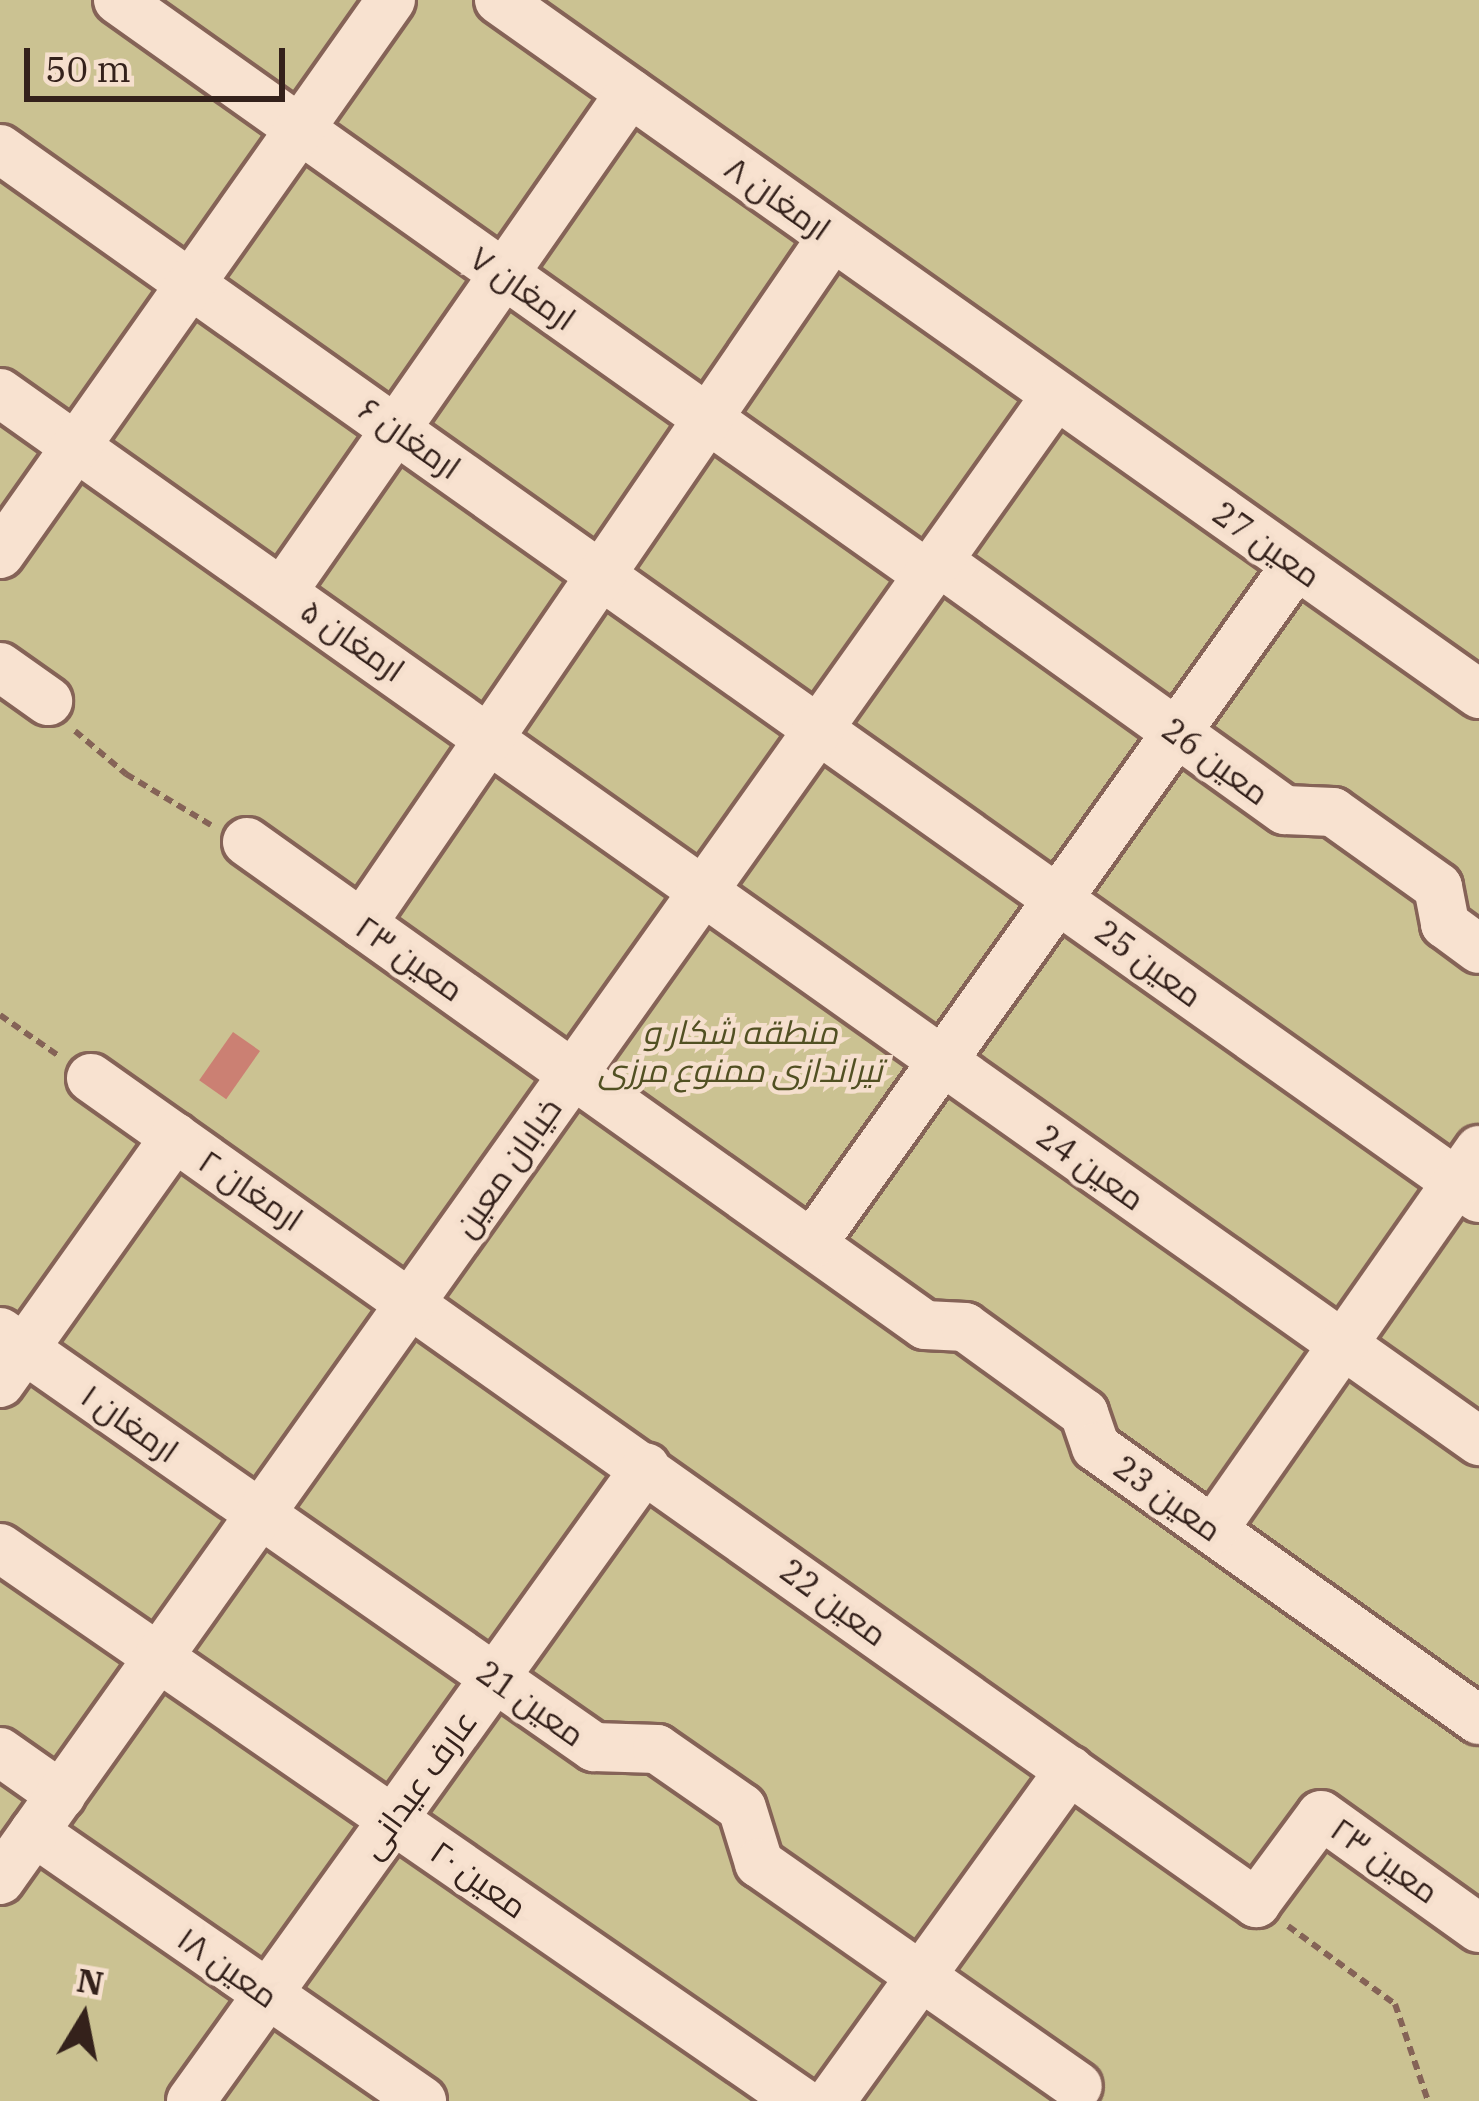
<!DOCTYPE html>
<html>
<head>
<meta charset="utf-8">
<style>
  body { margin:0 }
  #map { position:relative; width:1479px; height:2101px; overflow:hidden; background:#edd2bd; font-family:"IBM Plex Serif",Cairo,serif }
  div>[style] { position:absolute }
  .green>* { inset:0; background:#cbc292; transform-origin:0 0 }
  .building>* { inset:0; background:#cb8073; transform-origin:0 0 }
  .path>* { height:6px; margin-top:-3px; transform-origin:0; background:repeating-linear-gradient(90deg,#856357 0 9px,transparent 0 15px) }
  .roads { filter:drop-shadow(3px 0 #856357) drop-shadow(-3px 0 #856357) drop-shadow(0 3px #856357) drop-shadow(0 -3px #856357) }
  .minor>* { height:48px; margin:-24px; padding:0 24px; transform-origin:24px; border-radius:24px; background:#f8e2d0 }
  span { translate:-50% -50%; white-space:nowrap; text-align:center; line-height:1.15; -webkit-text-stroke:9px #f5dfcd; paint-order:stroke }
  .street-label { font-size:33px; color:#34211b }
  .park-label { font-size:33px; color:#515022; font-style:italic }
  .north { position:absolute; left:24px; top:1957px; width:120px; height:120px; -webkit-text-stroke:9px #f5dfcd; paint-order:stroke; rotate:10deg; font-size:33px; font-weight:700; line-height:48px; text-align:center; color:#34211b }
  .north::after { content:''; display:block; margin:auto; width:42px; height:54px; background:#34211b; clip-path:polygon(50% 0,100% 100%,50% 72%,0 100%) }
  .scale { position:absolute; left:24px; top:48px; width:261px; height:54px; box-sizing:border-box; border:6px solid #34211b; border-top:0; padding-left:15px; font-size:36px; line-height:42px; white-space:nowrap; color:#34211b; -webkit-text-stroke:9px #f5dfcd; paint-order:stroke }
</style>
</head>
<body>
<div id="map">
  <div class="green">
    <i style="left:0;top:0;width:1479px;height:2101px"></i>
  </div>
  <div class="building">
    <i style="left:233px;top:1032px;width:33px;height:59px;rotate:35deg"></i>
  </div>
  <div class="path">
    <i style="left:75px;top:731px;width:67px;rotate:40.1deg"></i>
    <i style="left:126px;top:774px;width:99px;rotate:31deg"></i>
    <i style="left:0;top:1015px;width:72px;rotate:34.8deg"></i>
    <i style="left:1288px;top:1926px;width:132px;rotate:36.1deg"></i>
    <i style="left:1395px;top:2004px;width:102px;rotate:71.2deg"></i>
  </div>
  <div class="roads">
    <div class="minor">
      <i style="left:118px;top:0;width:993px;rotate:35.37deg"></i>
      <i style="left:499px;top:0;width:1201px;rotate:35.3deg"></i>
      <i style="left:0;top:149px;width:1813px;rotate:35.35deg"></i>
      <i style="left:0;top:393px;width:1813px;rotate:35.32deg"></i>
      <i style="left:0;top:554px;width:678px;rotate:-54.79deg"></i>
      <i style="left:938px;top:561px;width:427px;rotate:35.7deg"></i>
      <i style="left:1285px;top:810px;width:48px;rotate:2.4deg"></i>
      <i style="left:1333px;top:812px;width:129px;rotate:35.5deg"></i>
      <i style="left:1438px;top:887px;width:38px;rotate:79deg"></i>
      <i style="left:1445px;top:924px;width:42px;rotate:36.3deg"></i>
      <i style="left:283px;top:591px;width:607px;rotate:-55.13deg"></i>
      <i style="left:0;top:667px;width:59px;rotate:35.3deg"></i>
      <i style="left:247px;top:842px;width:832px;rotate:35.47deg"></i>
      <i style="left:925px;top:1325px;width:40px;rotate:2.9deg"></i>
      <i style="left:965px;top:1327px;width:147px;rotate:35.9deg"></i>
      <i style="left:1084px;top:1413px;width:36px;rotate:71deg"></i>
      <i style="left:1096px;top:1447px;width:470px;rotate:35.5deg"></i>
      <i style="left:362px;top:924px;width:832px;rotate:-55.62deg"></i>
      <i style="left:91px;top:1078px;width:1428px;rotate:35.3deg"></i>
      <i style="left:1256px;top:1903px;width:109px;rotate:-53.5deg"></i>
      <i style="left:1321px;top:1815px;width:194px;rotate:35.6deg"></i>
      <i style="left:812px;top:1244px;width:834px;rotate:-54.52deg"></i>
      <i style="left:0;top:1332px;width:725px;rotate:34.94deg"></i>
      <i style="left:594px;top:1747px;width:63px;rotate:1.8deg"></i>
      <i style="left:657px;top:1749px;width:103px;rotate:34.8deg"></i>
      <i style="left:742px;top:1808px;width:58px;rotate:72.8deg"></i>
      <i style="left:759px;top:1863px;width:389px;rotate:35deg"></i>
      <i style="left:0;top:1383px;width:302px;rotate:-54.6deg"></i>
      <i style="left:1213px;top:1530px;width:464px;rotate:-55deg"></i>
      <i style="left:0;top:1548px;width:973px;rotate:34.65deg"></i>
      <i style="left:0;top:1752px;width:75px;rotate:35.2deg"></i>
      <i style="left:34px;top:1832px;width:472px;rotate:34.7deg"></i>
      <i style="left:0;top:1880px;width:1822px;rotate:-54.58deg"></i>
      <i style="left:191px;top:2101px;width:780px;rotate:-54.33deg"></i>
      <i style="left:831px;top:2101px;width:408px;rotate:-54.2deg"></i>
    </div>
  </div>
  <div class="street-label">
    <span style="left:778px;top:198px;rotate:35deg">ارمغان ۸</span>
    <span style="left:523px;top:288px;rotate:35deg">ارمغان ۷</span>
    <span style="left:410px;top:438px;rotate:35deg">ارمغان ۶</span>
    <span style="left:1267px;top:544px;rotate:35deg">معین 27</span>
    <span style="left:353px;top:640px;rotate:35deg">ارمغان ۵</span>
    <span style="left:1216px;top:761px;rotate:36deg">معین 26</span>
    <span style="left:410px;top:958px;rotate:35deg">معین ۲۳</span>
    <span style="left:1149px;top:963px;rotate:36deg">معین 25</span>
    <span style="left:507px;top:1167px;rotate:-55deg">خیابان معین</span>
    <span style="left:1091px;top:1167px;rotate:35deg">معین 24</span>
    <span style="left:251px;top:1190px;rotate:34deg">ارمغان ۲</span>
    <span style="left:130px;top:1423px;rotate:35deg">ارمغان ۱</span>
    <span style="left:1168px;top:1498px;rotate:35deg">معین 23</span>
    <span style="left:834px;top:1602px;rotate:36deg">معین 22</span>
    <span style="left:531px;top:1703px;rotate:35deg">معین 21</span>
    <span style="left:418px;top:1784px;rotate:-54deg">عارف عیدانی</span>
    <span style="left:1385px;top:1860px;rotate:35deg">معین ۲۳</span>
    <span style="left:479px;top:1879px;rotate:35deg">معین ۲۰</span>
    <span style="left:228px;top:1967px;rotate:35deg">معین ۱۸</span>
  </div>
  <div class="park-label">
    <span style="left:740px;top:1051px">منطقه شکار و<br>تیراندازی ممنوع مرزی</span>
  </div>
  <div class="north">N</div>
  <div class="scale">50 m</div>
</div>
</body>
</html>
